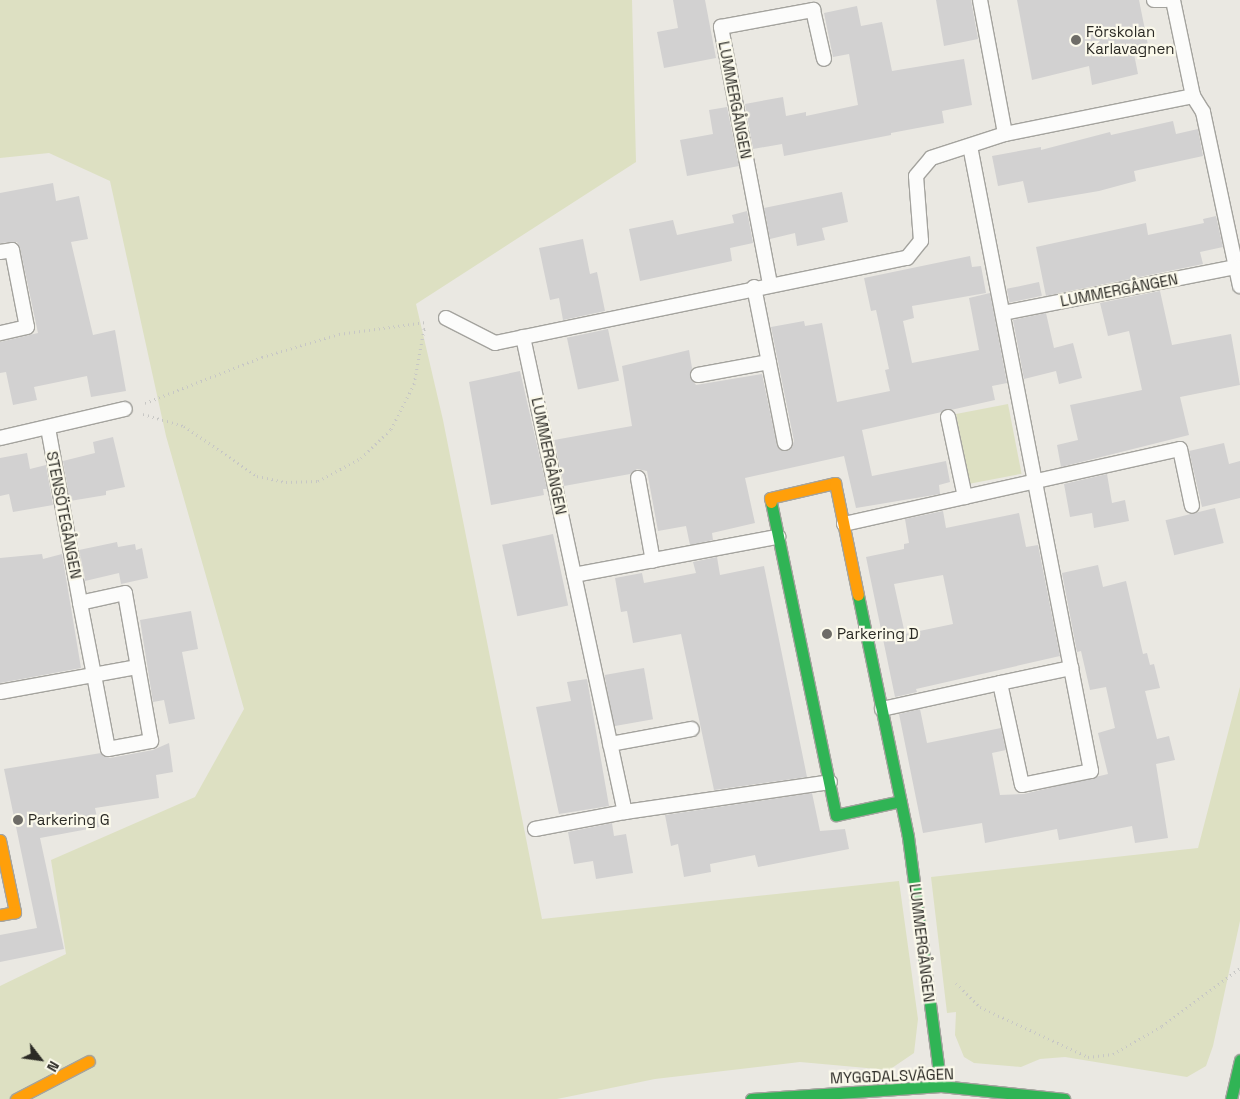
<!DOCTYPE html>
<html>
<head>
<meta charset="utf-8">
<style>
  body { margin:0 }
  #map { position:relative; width:1240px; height:1099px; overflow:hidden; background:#eae8e2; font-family:"Space Grotesk",sans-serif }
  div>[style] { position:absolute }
  .green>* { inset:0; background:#dde0c2; transform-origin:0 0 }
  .building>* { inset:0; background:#d2d1d1; transform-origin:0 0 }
  .path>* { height:3px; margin-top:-1.5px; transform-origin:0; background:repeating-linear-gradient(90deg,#c7c7c5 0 1px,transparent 0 5px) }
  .roads { filter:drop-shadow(1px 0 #a4a39e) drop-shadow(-1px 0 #a4a39e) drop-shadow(0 1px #a4a39e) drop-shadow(0 -1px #a4a39e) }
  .lane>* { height:14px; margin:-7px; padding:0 7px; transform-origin:7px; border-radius:7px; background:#fcfcfb }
  .fast>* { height:11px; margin:-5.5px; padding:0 5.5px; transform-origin:5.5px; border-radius:5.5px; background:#30b455 }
  .slow>* { height:11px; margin:-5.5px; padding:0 5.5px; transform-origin:5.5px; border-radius:5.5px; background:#ff9f0a }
  .dots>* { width:14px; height:14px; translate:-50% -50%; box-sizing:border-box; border:2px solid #fbf9eb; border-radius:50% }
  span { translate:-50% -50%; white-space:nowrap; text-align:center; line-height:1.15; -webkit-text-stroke:4.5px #fbf9eb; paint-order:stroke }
  .poi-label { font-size:15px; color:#2b2a25 }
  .left { translate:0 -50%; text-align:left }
  .street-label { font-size:15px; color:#2b2a25 }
  .north { position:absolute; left:15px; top:1034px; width:50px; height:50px; -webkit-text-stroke:4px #fbf9eb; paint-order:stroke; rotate:120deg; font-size:14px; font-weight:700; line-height:20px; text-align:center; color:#2b2a25 }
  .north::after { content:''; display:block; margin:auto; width:18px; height:22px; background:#2b2a25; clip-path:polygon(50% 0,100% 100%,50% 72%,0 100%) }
</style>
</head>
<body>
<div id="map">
  <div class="green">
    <i style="clip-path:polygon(0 0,632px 0,636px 162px,416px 304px,443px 420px,542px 919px,899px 881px,918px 1019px,914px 1053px,889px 1070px,800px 1062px,655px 1079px,557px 1099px,0 1099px,0 986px,66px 954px,51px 860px,195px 797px,244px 709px,166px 436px,110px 181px,49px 153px,0 158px)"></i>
    <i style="left:1008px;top:404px;width:71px;height:53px;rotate:79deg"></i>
    <i style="clip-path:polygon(1240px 687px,1240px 921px,1213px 1046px,1206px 1066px,1187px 1077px,1065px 1057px,1040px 1059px,1021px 1067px,974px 1063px,964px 1057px,955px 1035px,956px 1012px,947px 1013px,931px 877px,1198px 848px)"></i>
  </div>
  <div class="building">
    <i style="clip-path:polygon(673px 0,705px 0,716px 58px,664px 68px,657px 32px,678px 28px)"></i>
    <i style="clip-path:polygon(936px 0,971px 0,978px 39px,944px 46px)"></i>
    <i style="clip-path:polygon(1017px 0,1139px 0,1149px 50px,1134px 54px,1138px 74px,1092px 85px,1089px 66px,1032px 80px)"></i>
    <i style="clip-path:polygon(857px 6px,861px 26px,882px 22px,892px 71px,964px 59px,972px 105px,942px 111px,944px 123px,891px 133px,891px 135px,784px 156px,782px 144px,753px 149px,745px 104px,783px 97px,786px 116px,806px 112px,806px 116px,858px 105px,849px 54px,833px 57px,824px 13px)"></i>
    <i style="clip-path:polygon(727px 107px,739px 166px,687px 176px,680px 140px,713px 134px,709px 110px)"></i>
    <i style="clip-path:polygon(1173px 121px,1176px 134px,1198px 129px,1203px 156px,1134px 171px,1136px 181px,1099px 191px,1028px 203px,1023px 181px,998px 186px,992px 156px,1041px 147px,1041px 150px,1110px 132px,1111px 135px)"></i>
    <i style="clip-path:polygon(53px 183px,56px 201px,79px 196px,88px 239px,71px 242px,93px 335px,115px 330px,126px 391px,91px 397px,87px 376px,34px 387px,37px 400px,13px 405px,6px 372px,0 373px,0 342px,38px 333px,20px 248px,17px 242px,0 243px,0 193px)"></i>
    <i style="clip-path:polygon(842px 192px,848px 222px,822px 228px,825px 240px,797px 246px,795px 233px,770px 239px,764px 208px)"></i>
    <i style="clip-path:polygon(747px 211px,753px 243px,730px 248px,732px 261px,640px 281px,629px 229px,673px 220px,677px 235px,734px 223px,732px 215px)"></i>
    <i style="clip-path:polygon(1216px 216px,1223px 247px,1200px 252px,1203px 264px,1046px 296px,1036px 247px,1146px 223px,1148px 235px,1204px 223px,1203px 219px)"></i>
    <i style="clip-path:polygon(583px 239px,590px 274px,597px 272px,605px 311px,563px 320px,559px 298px,550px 300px,539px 248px)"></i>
    <i style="clip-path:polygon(970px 256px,972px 267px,981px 266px,986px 293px,912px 306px,914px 318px,903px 321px,912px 363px,979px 350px,969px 298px,990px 293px,1007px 383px,992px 386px,995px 400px,862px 430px,872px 476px,946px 461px,950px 482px,939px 485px,940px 494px,856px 508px,844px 456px,745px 478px,755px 523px,712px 533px,713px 540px,690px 545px,686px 526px,658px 531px,647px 471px,637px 469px,630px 474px,564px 486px,554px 440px,632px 426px,622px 366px,689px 350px,692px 368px,690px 377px,696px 385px,762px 374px,777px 445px,783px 451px,790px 450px,794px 441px,771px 327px,804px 321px,805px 326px,822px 323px,837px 402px,890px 391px,885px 370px,889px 369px,876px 310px,871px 311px,864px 278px)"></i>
    <i style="left:1039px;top:282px;width:14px;height:33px;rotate:78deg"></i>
    <i style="clip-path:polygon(1160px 291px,1172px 345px,1231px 334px,1240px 385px,1180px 397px,1189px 435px,1061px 467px,1057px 445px,1078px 440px,1070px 405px,1142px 390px,1129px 331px,1108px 336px,1100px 303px)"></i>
    <i style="clip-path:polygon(1046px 313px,1054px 348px,1073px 343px,1082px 378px,1059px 384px,1056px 371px,1024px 379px,1013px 320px)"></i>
    <i style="left:608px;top:329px;width:53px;height:42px;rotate:78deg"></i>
    <i style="clip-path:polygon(520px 371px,547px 489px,543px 489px,544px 495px,491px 505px,469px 382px)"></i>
    <i style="clip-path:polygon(113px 437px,125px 487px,106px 491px,106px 495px,70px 501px,63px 461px,95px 453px,93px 442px)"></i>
    <i style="clip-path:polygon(1224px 443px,1229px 464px,1240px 461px,1240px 498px,1202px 507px,1189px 451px)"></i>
    <i style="clip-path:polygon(27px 453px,30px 469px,46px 465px,53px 505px,13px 512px,9px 494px,0 496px,0 458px)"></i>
    <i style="clip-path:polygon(1107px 474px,1112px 503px,1125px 500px,1129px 521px,1094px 528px,1092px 513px,1070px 517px,1064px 484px)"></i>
    <i style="left:1215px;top:508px;width:36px;height:51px;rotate:76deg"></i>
    <i style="clip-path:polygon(evenodd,943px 511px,946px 528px,1019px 513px,1026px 547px,1038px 545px,1060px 656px,916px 689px,917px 692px,895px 697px,866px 557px,904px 549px,904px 544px,909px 543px,905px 519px,943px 511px,943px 575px,953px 624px,905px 634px,894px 584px,943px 575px)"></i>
    <i style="left:553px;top:534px;width:73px;height:52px;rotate:78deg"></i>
    <i style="clip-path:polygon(117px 542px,118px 547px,135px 544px,136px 550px,142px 548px,148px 578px,121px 584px,119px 573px,85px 581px,79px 550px)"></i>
    <i style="clip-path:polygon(42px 554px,43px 559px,62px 554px,81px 668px,0 683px,0 558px)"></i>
    <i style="clip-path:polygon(717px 557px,720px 575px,764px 566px,807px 777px,714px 790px,681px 634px,633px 643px,627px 611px,621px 612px,615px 578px,642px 573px,644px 583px,696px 573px,693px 562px)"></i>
    <i style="clip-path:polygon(1098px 565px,1103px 587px,1126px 581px,1143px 654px,1147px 653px,1150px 665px,1154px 664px,1160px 688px,1145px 691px,1157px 739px,1169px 736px,1175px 760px,1156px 764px,1168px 838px,1135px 843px,1132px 826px,1059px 840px,1057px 829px,985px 843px,982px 823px,923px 833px,899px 714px,920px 709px,927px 743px,1001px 728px,1006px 750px,992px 753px,1000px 795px,1024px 794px,1108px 774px,1098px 733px,1115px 728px,1106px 687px,1090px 690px,1081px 651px,1077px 652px,1062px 573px)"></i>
    <i style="clip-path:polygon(191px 611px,198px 649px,182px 652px,195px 719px,169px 724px,164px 700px,153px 702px,140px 620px)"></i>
    <i style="left:644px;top:668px;width:52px;height:40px;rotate:80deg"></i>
    <i style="clip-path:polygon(587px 679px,609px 806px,559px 814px,536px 707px,571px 701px,567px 682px)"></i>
    <i style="clip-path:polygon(169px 743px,173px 772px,156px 775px,159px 798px,95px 808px,99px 827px,40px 838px,64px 949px,0 962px,0 935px,37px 928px,4px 769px,101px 753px,110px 758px,153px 750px)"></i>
    <i style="clip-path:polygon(812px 793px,820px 831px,845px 829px,849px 849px,758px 867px,755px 855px,710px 864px,711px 872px,684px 877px,678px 844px,671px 846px,665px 815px)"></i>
    <i style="clip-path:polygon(612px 823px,614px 836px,626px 834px,633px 873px,596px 879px,593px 861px,574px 864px,568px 832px)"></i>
  </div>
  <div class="path">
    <i style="left:145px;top:403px;width:126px;rotate:-21.5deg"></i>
    <i style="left:262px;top:357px;width:80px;rotate:-16.6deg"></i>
    <i style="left:339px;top:334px;width:88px;rotate:-7.9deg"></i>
    <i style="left:143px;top:414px;width:43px;rotate:16.3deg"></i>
    <i style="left:184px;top:426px;width:88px;rotate:34.4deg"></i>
    <i style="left:257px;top:476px;width:30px;rotate:12deg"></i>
    <i style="left:286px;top:482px;width:32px;rotate:-2deg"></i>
    <i style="left:318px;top:481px;width:49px;rotate:-28.1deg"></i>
    <i style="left:361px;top:458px;width:42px;rotate:-44deg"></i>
    <i style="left:391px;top:429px;width:51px;rotate:-62.9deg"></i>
    <i style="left:414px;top:384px;width:56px;rotate:-79.7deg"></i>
    <i style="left:424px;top:329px;width:4px;rotate:-27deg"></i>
    <i style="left:956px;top:983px;width:34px;rotate:45deg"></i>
    <i style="left:980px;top:1007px;width:119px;rotate:24.8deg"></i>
    <i style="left:1088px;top:1057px;width:25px;rotate:-7deg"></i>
    <i style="left:1113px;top:1054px;width:56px;rotate:-29.7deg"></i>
    <i style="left:1162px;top:1026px;width:97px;rotate:-36.6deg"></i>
  </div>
  <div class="roads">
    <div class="lane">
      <i style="left:980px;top:0;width:136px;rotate:79.4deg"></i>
      <i style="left:1005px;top:134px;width:192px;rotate:-11.4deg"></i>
      <i style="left:1193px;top:96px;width:98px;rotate:-101.8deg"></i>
      <i style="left:1154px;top:0;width:12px"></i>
      <i style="left:1193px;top:96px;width:19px;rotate:58deg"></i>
      <i style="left:1203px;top:112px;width:178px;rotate:78deg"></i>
      <i style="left:970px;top:146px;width:532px;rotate:79.05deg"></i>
      <i style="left:1071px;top:668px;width:105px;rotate:79deg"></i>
      <i style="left:1091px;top:771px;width:70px;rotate:168.5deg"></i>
      <i style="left:1022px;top:785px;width:104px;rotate:-102.2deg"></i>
      <i style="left:1000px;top:683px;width:73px;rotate:-11.9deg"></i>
      <i style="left:0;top:252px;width:12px;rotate:-9deg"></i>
      <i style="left:12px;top:250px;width:78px;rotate:79deg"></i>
      <i style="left:27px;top:327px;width:28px;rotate:167deg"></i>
      <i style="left:770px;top:284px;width:262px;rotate:-100.8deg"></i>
      <i style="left:721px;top:27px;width:94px;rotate:-10.5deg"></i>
      <i style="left:813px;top:10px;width:50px;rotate:77.3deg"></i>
      <i style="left:754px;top:287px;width:159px;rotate:78.8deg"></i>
      <i style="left:1003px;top:313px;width:237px;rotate:-11.2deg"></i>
      <i style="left:446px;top:318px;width:55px;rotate:27deg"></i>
      <i style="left:495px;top:343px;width:421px;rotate:-11.7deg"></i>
      <i style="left:907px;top:258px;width:22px;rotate:-51deg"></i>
      <i style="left:921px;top:241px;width:65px;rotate:-94.4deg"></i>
      <i style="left:916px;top:176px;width:23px;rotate:-50deg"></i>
      <i style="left:931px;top:158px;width:78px;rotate:-18deg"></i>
      <i style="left:523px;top:337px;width:486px;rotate:77.9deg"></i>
      <i style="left:625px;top:812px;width:207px;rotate:-8.3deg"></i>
      <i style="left:698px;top:375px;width:72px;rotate:-10.4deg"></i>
      <i style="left:948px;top:417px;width:82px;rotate:78deg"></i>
      <i style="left:48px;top:428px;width:178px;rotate:79.6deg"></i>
      <i style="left:80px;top:603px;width:73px;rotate:79deg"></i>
      <i style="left:94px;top:675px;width:75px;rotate:79.3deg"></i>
      <i style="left:108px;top:749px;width:44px;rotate:-10.5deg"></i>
      <i style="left:151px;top:741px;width:150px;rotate:-100deg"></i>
      <i style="left:125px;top:593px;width:46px;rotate:167.5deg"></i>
      <i style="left:0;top:438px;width:128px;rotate:-13.1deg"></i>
      <i style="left:638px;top:478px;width:84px;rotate:79.8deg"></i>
      <i style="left:844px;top:524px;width:344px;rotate:-12.6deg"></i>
      <i style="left:1180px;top:449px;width:58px;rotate:78.1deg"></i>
      <i style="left:574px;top:575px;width:208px;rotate:-10.6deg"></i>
      <i style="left:0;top:692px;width:140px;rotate:-10.3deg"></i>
      <i style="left:882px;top:709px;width:121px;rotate:-12.4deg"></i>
      <i style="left:610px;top:744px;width:83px;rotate:-10.4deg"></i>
      <i style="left:535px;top:829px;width:92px;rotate:-10.7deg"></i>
    </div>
    <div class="fast">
      <i style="left:771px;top:502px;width:320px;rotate:78.3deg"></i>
      <i style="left:836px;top:815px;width:66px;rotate:-12.2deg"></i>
      <i style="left:858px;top:595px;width:247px;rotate:78.3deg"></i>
      <i style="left:908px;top:837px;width:251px;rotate:82.5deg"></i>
      <i style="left:751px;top:1099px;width:190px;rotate:-3.9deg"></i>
      <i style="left:941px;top:1086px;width:124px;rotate:6deg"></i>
      <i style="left:1231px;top:1099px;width:40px;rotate:-77deg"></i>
    </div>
    <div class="slow">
      <i style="left:771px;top:502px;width:4px;rotate:-104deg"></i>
      <i style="left:770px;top:498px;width:67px;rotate:-13deg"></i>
      <i style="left:835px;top:483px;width:114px;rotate:78.4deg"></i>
      <i style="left:0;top:840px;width:74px;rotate:78.2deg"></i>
      <i style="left:15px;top:912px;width:15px;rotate:169deg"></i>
      <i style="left:16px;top:1099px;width:82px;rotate:-27.5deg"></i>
    </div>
  </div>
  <div class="dots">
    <i style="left:1076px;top:40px;background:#6e6c67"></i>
    <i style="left:827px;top:634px;background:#6e6c67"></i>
    <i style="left:18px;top:820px;background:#6e6c67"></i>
  </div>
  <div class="poi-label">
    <span class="left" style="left:1086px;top:40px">Förskolan<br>Karlavagnen</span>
    <span class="left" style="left:837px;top:634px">Parkering D</span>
    <span class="left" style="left:28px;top:820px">Parkering G</span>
  </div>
  <div class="street-label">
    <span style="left:735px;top:100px;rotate:79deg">LUMMERGÅNGEN</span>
    <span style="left:1119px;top:290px;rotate:-11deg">LUMMERGÅNGEN</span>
    <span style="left:549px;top:456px;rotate:78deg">LUMMERGÅNGEN</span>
    <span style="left:64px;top:515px;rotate:79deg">STENSÖTEGÅNGEN</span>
    <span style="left:922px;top:943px;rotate:83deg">LUMMERGÅNGEN</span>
    <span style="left:892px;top:1076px;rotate:-2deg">MYGGDALSVÄGEN</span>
  </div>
  <div class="north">N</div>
</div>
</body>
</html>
